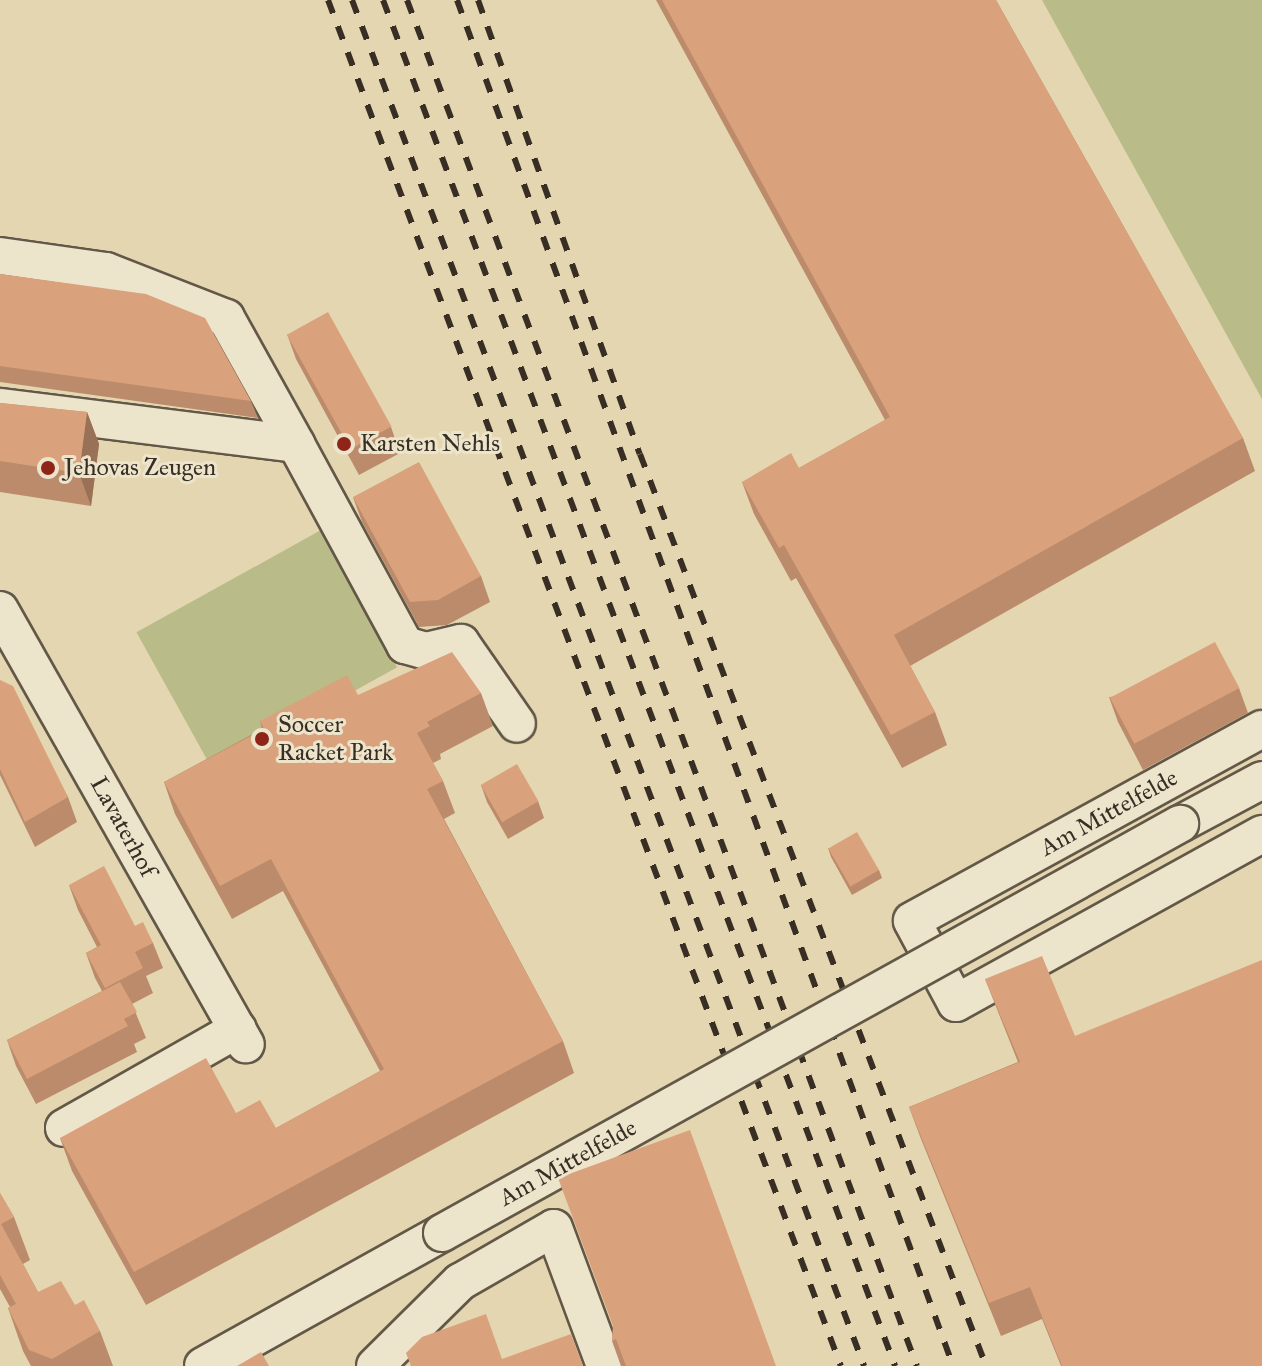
<!DOCTYPE html>
<html>
<head>
<meta charset="utf-8">
<style>
  body { margin:0 }
  #map { position:relative; width:1262px; height:1366px; overflow:hidden; background:#e3d6b1; font-family:"IM FELL Great Primer",serif }
  div>[style] { position:absolute }
  .green>* { inset:0; background:#b9bc88; transform-origin:0 0 }
  .roads { filter:drop-shadow(2px 0 #635847) drop-shadow(-2px 0 #635847) drop-shadow(0 2px #635847) drop-shadow(0 -2px #635847) }
  .minor>* { height:36px; margin:-18px; padding:0 18px; transform-origin:18px; border-radius:18px; background:#ede4cc }
  .rail>* { height:6px; margin-top:-3px; transform-origin:0; background:repeating-linear-gradient(90deg,#382e24 0 14px,transparent 0 28px) }
  .bridges { filter:drop-shadow(2px 0 #635847) drop-shadow(-2px 0 #635847) drop-shadow(0 2px #635847) drop-shadow(0 -2px #635847) }
  .minor-bridge>* { height:36px; margin:-18px; padding:0 18px; transform-origin:18px; border-radius:18px; background:#ede4cc }
  .wall>* { inset:0; background:#bb8b6b }
  .shaded-wall>* { inset:0; background:#997157 }
  .building>* { inset:0; background:#daa27c; transform-origin:0 0 }
  .dots>* { width:22px; height:22px; translate:-50% -50%; box-sizing:border-box; border:4px solid #ede4cc; border-radius:50% }
  span { translate:-50% -50%; white-space:nowrap; text-align:center; line-height:1.15; -webkit-text-stroke:6px #ede4cc; paint-order:stroke }
  .poi-label { font-size:24px; color:#382e24 }
  .left { translate:0 -50%; text-align:left }
  .street-label { font-size:24px; color:#382e24 }
</style>
</head>
<body>
<div id="map">
  <div class="green">
    <i style="clip-path:polygon(1042px 0,1262px 0,1262px 399px)"></i>
    <i style="left:321px;top:530px;width:157px;height:211px;rotate:61deg"></i>
  </div>
  <div class="roads">
    <div class="minor">
      <i style="left:0;top:256px;width:107px;rotate:8.1deg"></i>
      <i style="left:106px;top:271px;width:129px;rotate:21.4deg"></i>
      <i style="left:226px;top:318px;width:144px;rotate:60.9deg"></i>
      <i style="left:0;top:407px;width:298px;rotate:7.1deg"></i>
      <i style="left:296px;top:444px;width:229px;rotate:61.5deg"></i>
      <i style="left:405px;top:645px;width:22px;rotate:16deg"></i>
      <i style="left:426px;top:651px;width:36px;rotate:-13deg"></i>
      <i style="left:461px;top:643px;width:98px;rotate:55.3deg"></i>
      <i style="left:0;top:610px;width:499px;rotate:60.5deg"></i>
      <i style="left:1262px;top:729px;width:399px;rotate:151.3deg"></i>
      <i style="left:912px;top:921px;width:93px;rotate:61.8deg"></i>
      <i style="left:956px;top:1003px;width:350px;rotate:-28.9deg"></i>
      <i style="left:1180px;top:824px;width:93px;rotate:-28.2deg"></i>
      <i style="left:64px;top:1128px;width:200px;rotate:-29.6deg"></i>
      <i style="left:203px;top:1366px;width:274px;rotate:-29.1deg"></i>
      <i style="left:375px;top:1366px;width:120px;rotate:-44.7deg"></i>
      <i style="left:460px;top:1282px;width:108px;rotate:-29.9deg"></i>
      <i style="left:554px;top:1228px;width:147px;rotate:69.7deg"></i>
    </div>
  </div>
  <div class="rail">
    <i style="left:328px;top:0;width:1459px;rotate:69.42deg"></i>
    <i style="left:352px;top:0;width:1459px;rotate:69.45deg"></i>
    <i style="left:383px;top:0;width:1459px;rotate:69.45deg"></i>
    <i style="left:407px;top:0;width:1458px;rotate:69.53deg"></i>
    <i style="left:457px;top:0;width:1453px;rotate:70.04deg"></i>
    <i style="left:478px;top:0;width:482px;rotate:70.4deg"></i>
    <i style="left:640px;top:454px;width:975px;rotate:69.22deg"></i>
  </div>
  <div class="bridges">
    <div class="minor-bridge">
      <i style="left:442px;top:1233px;width:844px;rotate:-29deg"></i>
    </div>
  </div>
  <div class="wall">
    <i style="clip-path:polygon(656px 0,996px 0,1243px 438px,1255px 471px,910px 666px,935px 712px,947px 745px,902px 768px,796px 578px,791px 581px,754px 514px,742px 482px,799px 468px,885px 420px)"></i>
    <i style="clip-path:polygon(0 274px,251px 401px,258px 418px,0 382px)"></i>
    <i style="clip-path:polygon(287px 334px,391px 427px,400px 453px,359px 475px,296px 359px)"></i>
    <i style="clip-path:polygon(0 403px,87px 412px,99px 444px,91px 506px,0 492px)"></i>
    <i style="clip-path:polygon(353px 497px,481px 576px,490px 602px,447px 625px,419px 627px,362px 522px)"></i>
    <i style="clip-path:polygon(0 680px,68px 797px,77px 822px,35px 847px,0 775px)"></i>
    <i style="clip-path:polygon(1239px 688px,1248px 713px,1143px 770px,1118px 722px,1109px 697px)"></i>
    <i style="clip-path:polygon(481px 693px,493px 726px,440px 754px,441px 759px,433px 763px,443px 781px,455px 813px,444px 819px,563px 1041px,574px 1073px,146px 1305px,72px 1171px,60px 1138px,236px 1113px,276px 1128px,380px 1071px,283px 891px,232px 919px,175px 814px,164px 782px,262px 729px,260px 721px,358px 695px)"></i>
    <i style="clip-path:polygon(481px 785px,538px 801px,544px 818px,508px 839px,487px 802px)"></i>
    <i style="clip-path:polygon(828px 848px,879px 870px,882px 878px,852px 895px,831px 857px)"></i>
    <i style="clip-path:polygon(69px 885px,135px 926px,153px 943px,163px 968px,146px 976px,153px 993px,132px 1004px,146px 1038px,134px 1044px,137px 1052px,36px 1104px,16px 1066px,7px 1040px,102px 991px,95px 978px,86px 953px,97px 947px,78px 910px)"></i>
    <i style="clip-path:polygon(985px 979px,1075px 1036px,1262px 1366px,1061px 1366px,1042px 1319px,1001px 1336px,921px 1139px,909px 1107px,1018px 1062px)"></i>
    <i style="clip-path:polygon(0 1193px,14px 1217px,30px 1260px,23px 1264px,38px 1292px,75px 1305px,100px 1331px,113px 1366px,31px 1366px,23px 1351px,8px 1308px,10px 1307px,0 1289px)"></i>
    <i style="clip-path:polygon(613px 1327px,776px 1366px,621px 1366px,612px 1341px)"></i>
  </div>
  <div class="shaded-wall">
    <i style="clip-path:polygon(87px 412px,99px 444px,91px 506px,79px 473px)"></i>
  </div>
  <div class="building">
    <i style="clip-path:polygon(662px 0,996px 0,1243px 438px,894px 635px,935px 712px,891px 735px,784px 545px,779px 548px,742px 482px,791px 453px,799px 468px,890px 417px)"></i>
    <i style="clip-path:polygon(0 274px,146px 294px,205px 318px,251px 401px,0 366px)"></i>
    <i style="left:328px;top:312px;width:131px;height:47px;rotate:61deg"></i>
    <i style="clip-path:polygon(0 403px,87px 412px,79px 473px,0 461px)"></i>
    <i style="clip-path:polygon(419px 462px,481px 576px,438px 600px,410px 602px,353px 497px)"></i>
    <i style="left:1215px;top:642px;width:52px;height:119px;rotate:62deg"></i>
    <i style="clip-path:polygon(452px 652px,481px 693px,427px 722px,430px 726px,417px 733px,443px 781px,427px 789px,563px 1041px,134px 1272px,60px 1138px,206px 1058px,236px 1113px,260px 1100px,276px 1128px,384px 1069px,271px 859px,220px 886px,164px 782px,264px 729px,260px 721px,347px 675px,358px 695px)"></i>
    <i style="clip-path:polygon(0 680px,13px 686px,68px 797px,25px 822px,0 769px)"></i>
    <i style="left:517px;top:764px;width:43px;height:42px;rotate:60deg"></i>
    <i style="left:857px;top:832px;width:44px;height:33px;rotate:60deg"></i>
    <i style="clip-path:polygon(104px 866px,135px 926px,143px 922px,153px 943px,135px 952px,143px 968px,105px 988px,86px 953px,101px 945px,69px 885px)"></i>
    <i style="clip-path:polygon(1042px 956px,1075px 1036px,1262px 960px,1262px 1366px,1062px 1366px,1030px 1287px,989px 1303px,909px 1107px,1020px 1062px,985px 979px)"></i>
    <i style="clip-path:polygon(120px 982px,137px 1012px,124px 1019px,128px 1026px,27px 1079px,7px 1040px)"></i>
    <i style="clip-path:polygon(690px 1130px,776px 1366px,626px 1366px,616px 1339px,612px 1341px,613px 1326px,558px 1178px)"></i>
    <i style="clip-path:polygon(0 1193px,14px 1217px,1px 1224px,38px 1292px,61px 1281px,75px 1305px,84px 1300px,100px 1331px,52px 1359px,29px 1350px,8px 1308px,16px 1304px,0 1275px)"></i>
    <i style="clip-path:polygon(486px 1314px,502px 1359px,571px 1334px,583px 1366px,411px 1366px,406px 1353px,422px 1337px)"></i>
    <i style="clip-path:polygon(261px 1352px,269px 1366px,237px 1366px)"></i>
  </div>
  <div class="dots">
    <i style="left:344px;top:444px;background:#8f2418"></i>
    <i style="left:48px;top:468px;background:#8f2418"></i>
    <i style="left:262px;top:739px;background:#8f2418"></i>
  </div>
  <div class="poi-label">
    <span class="left" style="left:360px;top:444px">Karsten Nehls</span>
    <span class="left" style="left:64px;top:468px">Jehovas Zeugen</span>
    <span class="left" style="left:278px;top:739px">Soccer<br>Racket Park</span>
  </div>
  <div class="street-label">
    <span style="left:1109px;top:813px;rotate:-29deg">Am Mittelfelde</span>
    <span style="left:123px;top:827px;rotate:61deg">Lavaterhof</span>
    <span style="left:568px;top:1163px;rotate:-29deg">Am Mittelfelde</span>
  </div>
</div>
</body>
</html>
